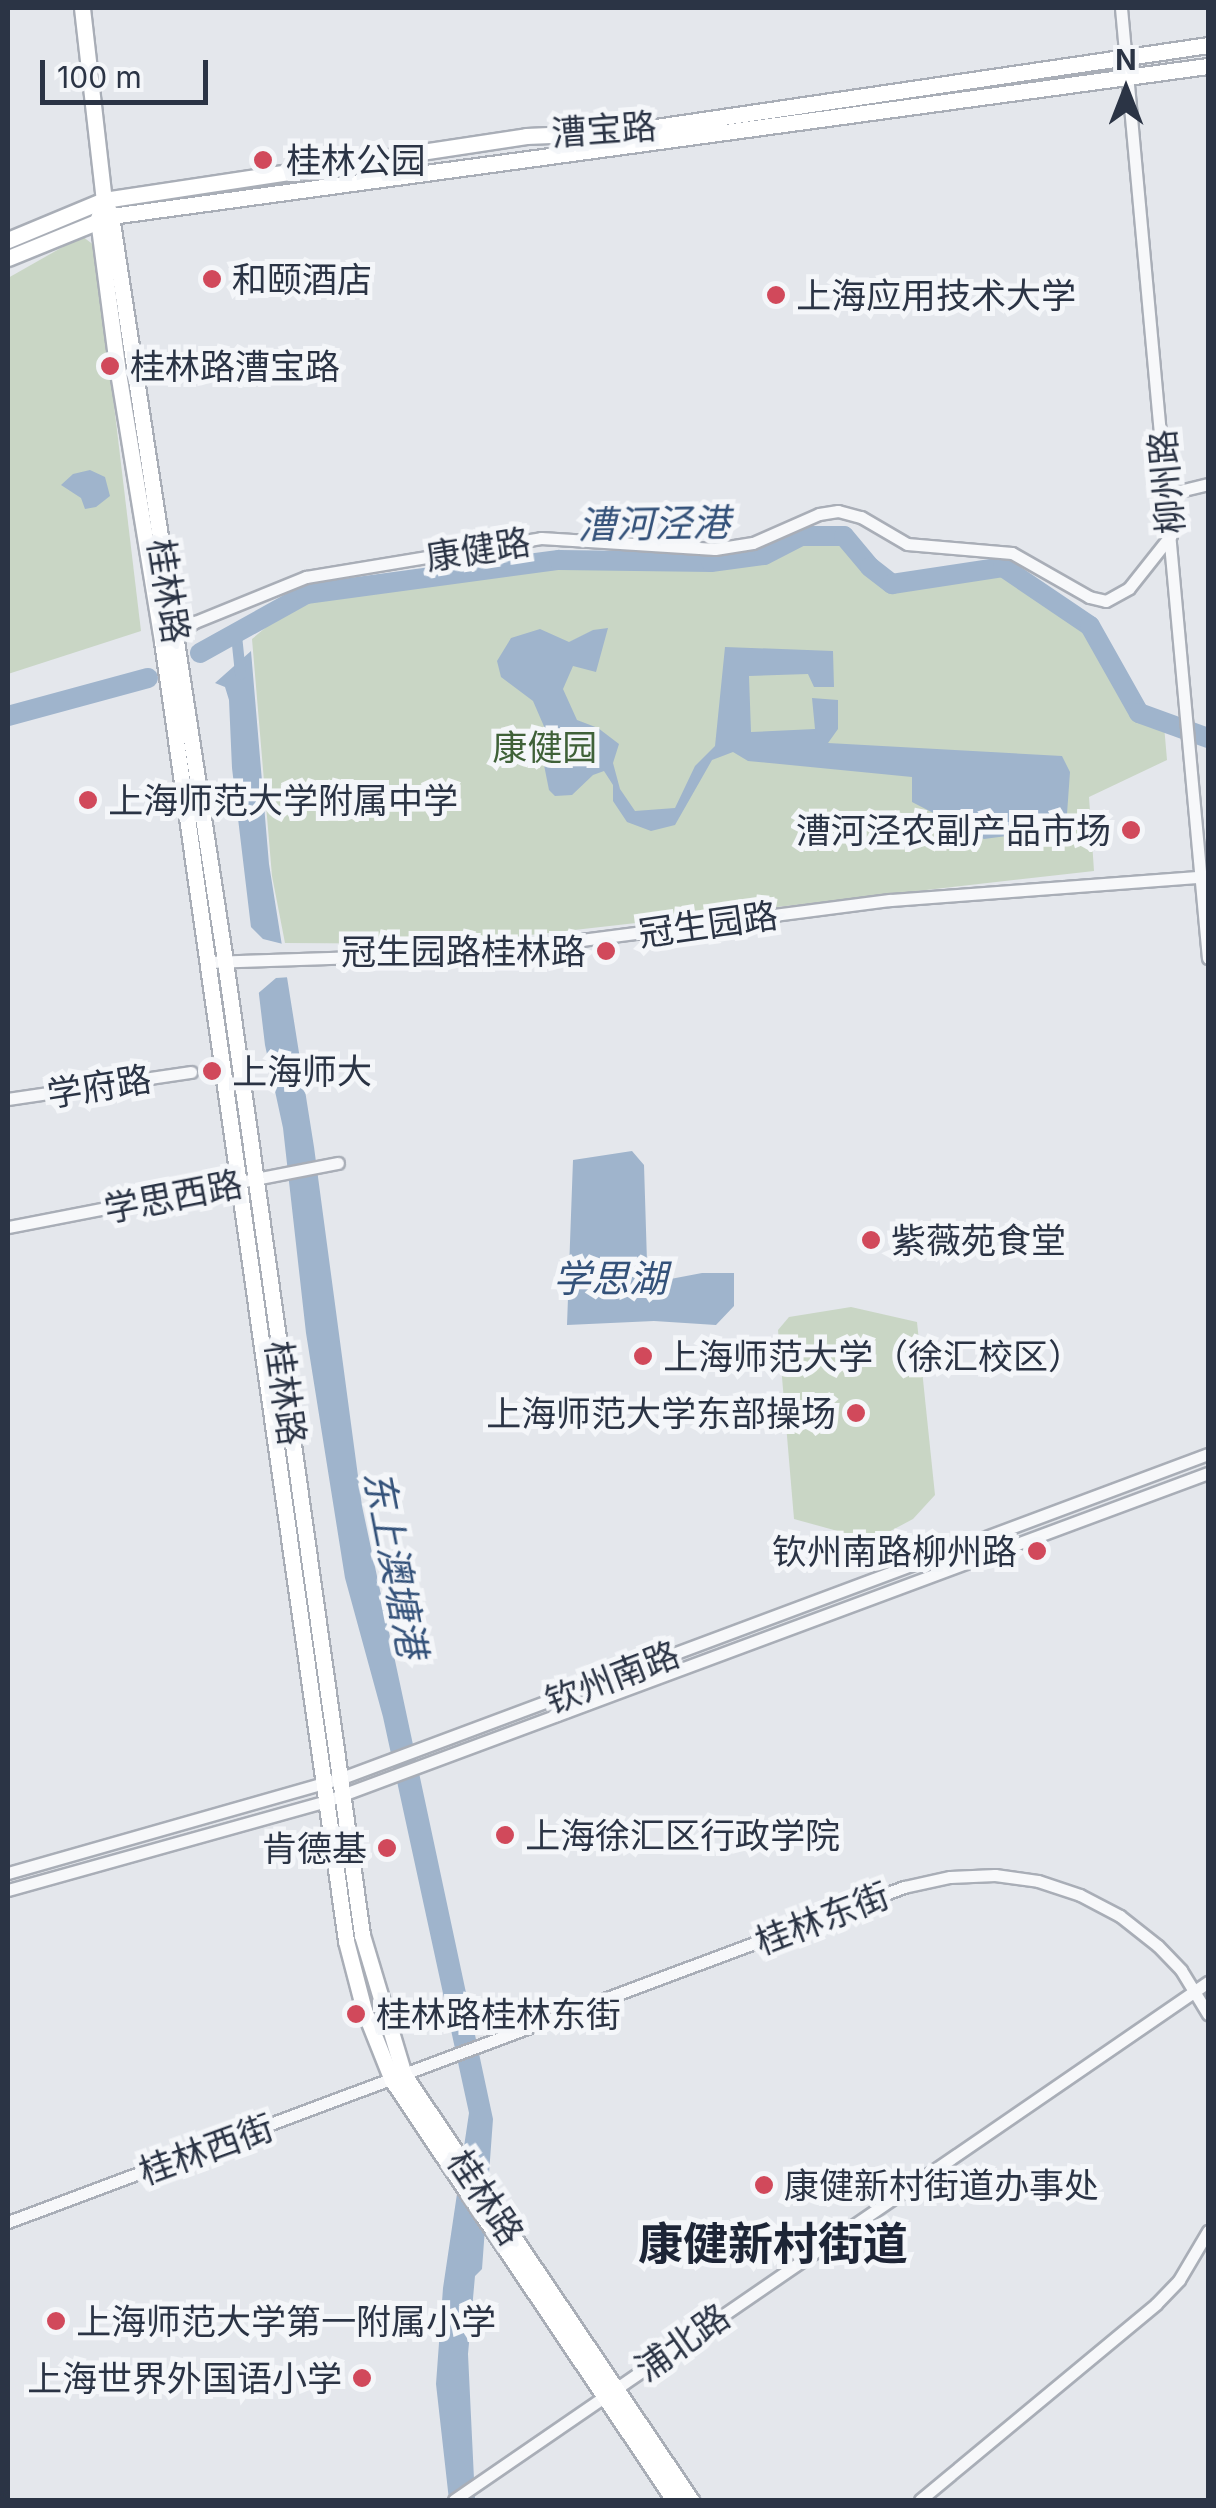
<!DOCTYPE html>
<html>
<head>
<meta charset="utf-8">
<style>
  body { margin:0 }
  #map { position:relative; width:1216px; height:2508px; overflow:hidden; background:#e4e7ec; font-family:Inter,"Noto Sans SC",sans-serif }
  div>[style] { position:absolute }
  .green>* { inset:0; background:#c9d6c5 }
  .water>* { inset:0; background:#9fb4cc }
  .pier>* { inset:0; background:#e4e7ec }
  .canal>* { height:11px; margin:-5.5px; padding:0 5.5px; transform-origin:5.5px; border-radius:5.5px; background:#9fb4cc }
  .river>* { height:20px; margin:-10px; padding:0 10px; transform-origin:10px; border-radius:10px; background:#9fb4cc }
  .roads { filter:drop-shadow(2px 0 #a9aeb7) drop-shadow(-2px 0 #a9aeb7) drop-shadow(0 2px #a9aeb7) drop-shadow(0 -2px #a9aeb7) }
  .minor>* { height:11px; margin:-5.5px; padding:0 5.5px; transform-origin:5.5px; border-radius:5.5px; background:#f7f8fa }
  .major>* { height:15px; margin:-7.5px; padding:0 7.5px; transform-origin:7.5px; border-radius:7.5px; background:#fff }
  .dots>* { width:28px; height:28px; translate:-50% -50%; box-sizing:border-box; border:5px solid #f4f6f9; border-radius:50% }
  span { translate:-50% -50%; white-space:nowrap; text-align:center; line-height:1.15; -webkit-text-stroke:10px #f4f6f9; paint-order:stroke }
  .street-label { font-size:35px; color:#2b3445 }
  .poi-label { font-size:35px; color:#2b3445 }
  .left { translate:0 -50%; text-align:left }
  .right { translate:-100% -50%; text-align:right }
  .park-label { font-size:35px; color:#3f6138 }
  .water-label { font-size:38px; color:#34527a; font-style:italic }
  .district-label { font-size:45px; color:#1d2536; font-weight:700 }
  .frame { position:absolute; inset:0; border:10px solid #2b3445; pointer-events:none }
  .north { position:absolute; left:1076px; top:40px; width:100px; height:100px; -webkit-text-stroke:8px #f4f6f9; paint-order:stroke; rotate:0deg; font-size:28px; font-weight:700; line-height:40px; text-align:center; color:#2b3445 }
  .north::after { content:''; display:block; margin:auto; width:35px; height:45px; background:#2b3445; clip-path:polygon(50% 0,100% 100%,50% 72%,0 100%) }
  .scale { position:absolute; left:40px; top:60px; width:168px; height:45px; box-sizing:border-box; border:5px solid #2b3445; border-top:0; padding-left:12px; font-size:30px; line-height:35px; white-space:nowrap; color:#2b3445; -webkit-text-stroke:8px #f4f6f9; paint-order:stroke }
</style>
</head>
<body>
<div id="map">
  <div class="green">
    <i style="clip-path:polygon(82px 236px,95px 246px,141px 631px,8px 674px,8px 278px)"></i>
    <i style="clip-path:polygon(801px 536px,844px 536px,870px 567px,892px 584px,1003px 567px,1090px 626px,1139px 713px,1164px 725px,1167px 760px,1089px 797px,1094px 871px,450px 944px,285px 943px,272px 876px,252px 639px,306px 594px,559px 560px,711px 562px,764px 555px)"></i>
    <i style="clip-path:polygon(851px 1307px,917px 1322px,935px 1495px,913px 1519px,883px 1535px,863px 1538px,794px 1519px,778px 1330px,789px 1317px)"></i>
  </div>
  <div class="water">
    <i style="clip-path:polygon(90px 470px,105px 477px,110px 496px,96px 507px,85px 509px,81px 498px,61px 485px,73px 474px)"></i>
    <i style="clip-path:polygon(608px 628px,596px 672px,573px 666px,563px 689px,577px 720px,598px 728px,619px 744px,613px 763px,620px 789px,635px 811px,675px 808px,695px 766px,715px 746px,725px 647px,833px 651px,834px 687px,814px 687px,808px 674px,749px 676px,751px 732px,815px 729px,812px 698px,838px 700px,838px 729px,828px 743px,1062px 756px,1070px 772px,1066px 828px,984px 839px,912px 802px,912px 777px,748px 761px,733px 752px,712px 760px,675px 825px,651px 831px,627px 822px,613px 801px,613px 785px,604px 771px,593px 775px,572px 795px,555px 796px,549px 790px,543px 760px,546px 731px,533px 701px,501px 677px,497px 661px,511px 638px,540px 629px,569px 642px,593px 630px)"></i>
    <i style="clip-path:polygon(251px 651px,269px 864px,314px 1147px,362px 1506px,493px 2119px,482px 2269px,475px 2276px,468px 2354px,475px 2500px,449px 2500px,436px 2384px,443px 2288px,469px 2113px,383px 1717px,345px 1578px,306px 1333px,283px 1128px,265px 1045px,232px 768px,229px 700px,225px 687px,215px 683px)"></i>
    <i style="clip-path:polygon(632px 1151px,644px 1165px,647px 1262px,660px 1281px,702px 1273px,734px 1273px,734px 1306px,716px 1325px,654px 1321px,567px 1325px,573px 1160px)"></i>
  </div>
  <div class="pier">
    <i style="clip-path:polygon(245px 921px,263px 939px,287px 945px,291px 977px,276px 978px,255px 996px)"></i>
  </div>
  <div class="canal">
    <i style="left:236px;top:635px;width:39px;rotate:84deg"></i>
  </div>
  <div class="river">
    <i style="left:200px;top:653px;width:121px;rotate:-29.1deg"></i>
    <i style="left:306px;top:594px;width:255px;rotate:-7.7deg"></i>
    <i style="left:559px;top:560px;width:152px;rotate:0.8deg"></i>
    <i style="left:711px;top:562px;width:53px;rotate:-7.5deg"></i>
    <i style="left:764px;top:555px;width:42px;rotate:-27.2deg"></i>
    <i style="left:801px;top:536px;width:43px"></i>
    <i style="left:844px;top:536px;width:40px;rotate:50deg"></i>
    <i style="left:870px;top:567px;width:28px;rotate:38deg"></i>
    <i style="left:892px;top:584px;width:112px;rotate:-8.7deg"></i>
    <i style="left:1003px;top:567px;width:105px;rotate:34.1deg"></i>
    <i style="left:1090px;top:626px;width:100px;rotate:60.6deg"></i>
    <i style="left:1139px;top:713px;width:73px;rotate:19.9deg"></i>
    <i style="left:8px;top:716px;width:145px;rotate:-15.2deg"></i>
  </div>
  <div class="roads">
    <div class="minor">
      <i style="left:1121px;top:8px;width:954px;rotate:84.77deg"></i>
      <i style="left:1167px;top:494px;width:42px;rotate:-13.7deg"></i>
      <i style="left:171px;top:638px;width:29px;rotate:-34deg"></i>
      <i style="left:195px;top:622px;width:120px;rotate:-22.1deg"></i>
      <i style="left:306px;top:577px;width:238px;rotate:-9.4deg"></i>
      <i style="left:541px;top:538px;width:174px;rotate:3.6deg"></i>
      <i style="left:715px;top:549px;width:38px;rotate:-9deg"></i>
      <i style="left:753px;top:543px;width:72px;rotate:-23.7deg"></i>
      <i style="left:819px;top:514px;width:19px;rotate:-9deg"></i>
      <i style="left:838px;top:511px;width:24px;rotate:15deg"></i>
      <i style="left:861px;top:517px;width:53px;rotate:30.4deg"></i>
      <i style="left:907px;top:544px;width:105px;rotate:4.9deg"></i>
      <i style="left:1012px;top:553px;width:89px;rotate:29.7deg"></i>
      <i style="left:1089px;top:597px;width:17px;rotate:13deg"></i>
      <i style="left:1106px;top:601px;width:26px;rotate:-29deg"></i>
      <i style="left:1129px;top:588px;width:68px;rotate:-51.6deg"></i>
      <i style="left:207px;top:962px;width:274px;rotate:-1.9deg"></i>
      <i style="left:481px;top:953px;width:412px;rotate:-7.4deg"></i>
      <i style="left:890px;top:900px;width:319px;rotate:-4.3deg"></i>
      <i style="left:8px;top:1099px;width:185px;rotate:-8.4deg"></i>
      <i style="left:8px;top:1227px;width:336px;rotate:-11deg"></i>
      <i style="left:8px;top:1873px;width:344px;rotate:-15.9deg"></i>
      <i style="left:339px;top:1779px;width:928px;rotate:-20.51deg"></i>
      <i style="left:8px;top:1890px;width:330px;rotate:-15.6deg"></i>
      <i style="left:326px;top:1801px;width:941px;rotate:-20.4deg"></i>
      <i style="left:8px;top:2222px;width:957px;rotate:-20.5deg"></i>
      <i style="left:904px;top:1887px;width:47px;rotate:-12.3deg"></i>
      <i style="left:950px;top:1877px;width:45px;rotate:-2.5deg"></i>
      <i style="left:995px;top:1875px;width:43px;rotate:7.9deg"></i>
      <i style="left:1038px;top:1881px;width:44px;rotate:18.4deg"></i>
      <i style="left:1080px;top:1895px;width:45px;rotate:27.7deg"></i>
      <i style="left:1120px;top:1916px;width:48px;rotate:38.3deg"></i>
      <i style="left:1158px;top:1946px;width:33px;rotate:46deg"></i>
      <i style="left:1181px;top:1970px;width:52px;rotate:58.5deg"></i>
      <i style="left:454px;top:2500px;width:915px;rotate:-34.49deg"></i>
      <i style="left:920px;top:2500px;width:307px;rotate:-39.7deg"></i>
      <i style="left:1156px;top:2304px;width:33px;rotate:-46deg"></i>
      <i style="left:1179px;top:2280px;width:57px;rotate:-59.4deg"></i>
    </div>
    <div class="major">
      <i style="left:82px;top:8px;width:193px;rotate:83.5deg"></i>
      <i style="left:104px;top:200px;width:17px;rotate:66deg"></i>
      <i style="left:111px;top:216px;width:754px;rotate:81.3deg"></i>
      <i style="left:225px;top:961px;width:984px;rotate:81.99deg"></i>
      <i style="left:362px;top:1935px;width:146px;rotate:73.3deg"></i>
      <i style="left:404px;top:2075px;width:513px;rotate:55.97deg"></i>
      <i style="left:104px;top:200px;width:20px;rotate:108deg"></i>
      <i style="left:98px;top:219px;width:148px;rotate:82.6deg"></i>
      <i style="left:117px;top:366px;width:279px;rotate:80.7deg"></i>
      <i style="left:162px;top:641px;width:1313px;rotate:81.94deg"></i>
      <i style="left:346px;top:1941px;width:71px;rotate:75.4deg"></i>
      <i style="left:364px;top:2010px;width:75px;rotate:68.2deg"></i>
      <i style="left:392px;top:2080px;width:506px;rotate:56.12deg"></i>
      <i style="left:8px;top:240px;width:104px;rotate:-22.6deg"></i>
      <i style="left:104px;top:200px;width:427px;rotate:-8.6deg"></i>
      <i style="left:526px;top:136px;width:96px;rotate:-2.4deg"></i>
      <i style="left:622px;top:132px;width:592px;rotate:-8.44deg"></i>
      <i style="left:8px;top:258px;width:111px;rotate:-22.2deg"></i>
      <i style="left:111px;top:216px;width:1107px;rotate:-7.79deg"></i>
    </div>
  </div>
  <div class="dots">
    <i style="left:263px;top:160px;background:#d1495b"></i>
    <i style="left:212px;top:279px;background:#d1495b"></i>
    <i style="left:776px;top:295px;background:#d1495b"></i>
    <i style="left:110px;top:366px;background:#d1495b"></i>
    <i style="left:88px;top:800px;background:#d1495b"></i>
    <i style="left:1131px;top:830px;background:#d1495b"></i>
    <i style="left:606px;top:951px;background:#d1495b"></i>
    <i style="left:212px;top:1071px;background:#d1495b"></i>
    <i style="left:871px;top:1240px;background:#d1495b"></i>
    <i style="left:643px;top:1356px;background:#d1495b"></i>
    <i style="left:856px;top:1413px;background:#d1495b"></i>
    <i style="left:1037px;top:1551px;background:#d1495b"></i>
    <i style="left:505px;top:1835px;background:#d1495b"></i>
    <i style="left:387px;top:1848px;background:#d1495b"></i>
    <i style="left:356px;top:2014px;background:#d1495b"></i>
    <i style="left:764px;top:2185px;background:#d1495b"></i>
    <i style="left:56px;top:2321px;background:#d1495b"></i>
    <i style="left:362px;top:2378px;background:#d1495b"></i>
  </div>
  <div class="street-label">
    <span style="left:604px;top:129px;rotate:-4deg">漕宝路</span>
    <span style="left:1166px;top:482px;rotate:-95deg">柳州路</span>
    <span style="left:478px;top:549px;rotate:-9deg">康健路</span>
    <span style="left:169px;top:591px;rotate:81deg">桂林路</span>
    <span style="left:708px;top:924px;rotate:-8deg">冠生园路</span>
    <span style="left:99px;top:1086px;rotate:-9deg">学府路</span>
    <span style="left:173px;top:1196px;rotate:-11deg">学思西路</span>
    <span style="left:286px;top:1393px;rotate:82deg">桂林路</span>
    <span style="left:612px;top:1677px;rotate:-21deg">钦州南路</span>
    <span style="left:822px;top:1918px;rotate:-21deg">桂林东街</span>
    <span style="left:206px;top:2149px;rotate:-20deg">桂林西街</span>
    <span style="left:486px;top:2197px;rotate:56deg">桂林路</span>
    <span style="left:682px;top:2342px;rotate:-35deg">浦北路</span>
  </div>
  <div class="poi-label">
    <span class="left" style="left:286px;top:160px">桂林公园</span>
    <span class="left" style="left:232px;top:279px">和颐酒店</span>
    <span class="left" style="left:796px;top:295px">上海应用技术大学</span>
    <span class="left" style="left:130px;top:366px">桂林路漕宝路</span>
    <span class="left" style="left:108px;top:800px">上海师范大学附属中学</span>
    <span class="right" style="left:1111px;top:830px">漕河泾农副产品市场</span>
    <span class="right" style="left:586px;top:951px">冠生园路桂林路</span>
    <span class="left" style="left:232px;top:1071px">上海师大</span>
    <span class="left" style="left:891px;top:1240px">紫薇苑食堂</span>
    <span class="left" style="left:663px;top:1356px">上海师范大学（徐汇校区）</span>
    <span class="right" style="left:836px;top:1413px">上海师范大学东部操场</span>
    <span class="right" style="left:1017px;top:1551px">钦州南路柳州路</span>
    <span class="left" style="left:525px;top:1835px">上海徐汇区行政学院</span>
    <span class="right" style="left:367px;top:1848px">肯德基</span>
    <span class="left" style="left:376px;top:2014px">桂林路桂林东街</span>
    <span class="left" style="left:784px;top:2185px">康健新村街道办事处</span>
    <span class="left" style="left:76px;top:2321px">上海师范大学第一附属小学</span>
    <span class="right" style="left:342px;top:2378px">上海世界外国语小学</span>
  </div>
  <div class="park-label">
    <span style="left:545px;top:747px">康健园</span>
  </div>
  <div class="water-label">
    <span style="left:654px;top:524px;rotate:-1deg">漕河泾港</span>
    <span style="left:610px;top:1279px">学思湖</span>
    <span style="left:395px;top:1564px;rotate:79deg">东上澳塘港</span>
  </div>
  <div class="district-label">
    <span style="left:773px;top:2244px">康健新村街道</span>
  </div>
  <div class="frame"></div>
  <div class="north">N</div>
  <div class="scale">100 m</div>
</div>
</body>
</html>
